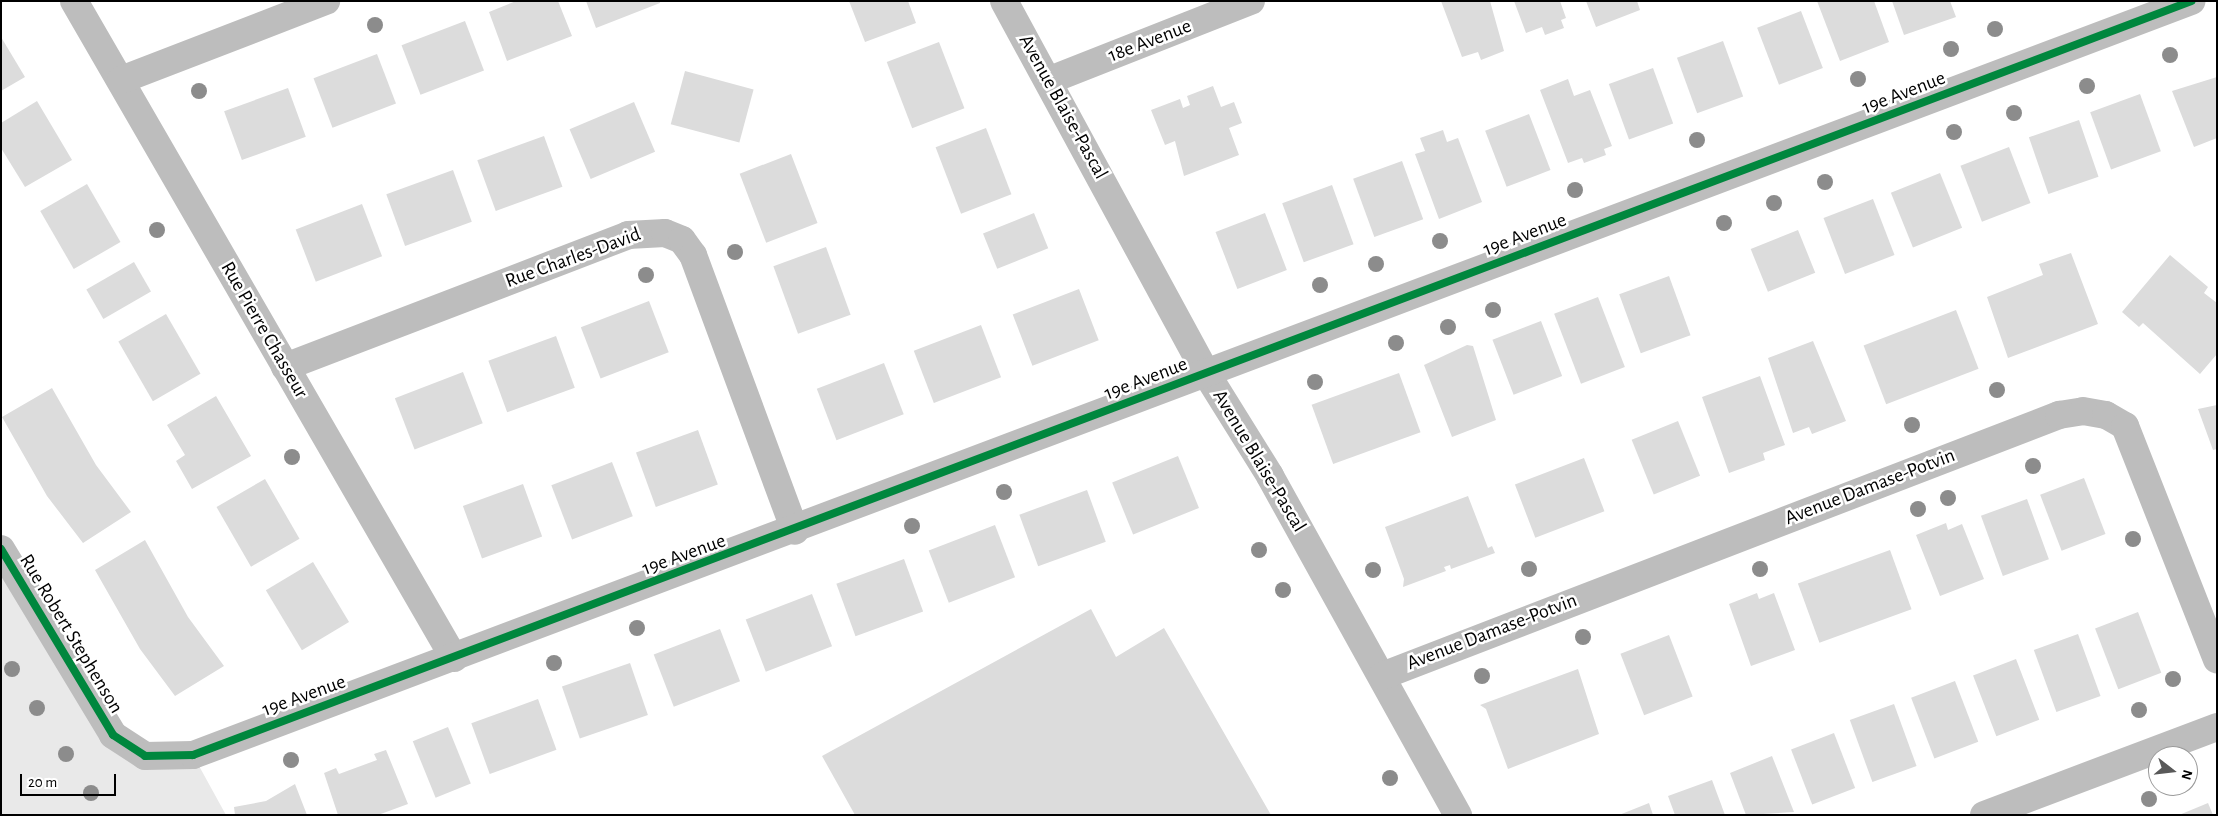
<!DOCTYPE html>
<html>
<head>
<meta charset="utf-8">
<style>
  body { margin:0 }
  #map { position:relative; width:2218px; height:816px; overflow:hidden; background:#fff; font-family:"Alegreya Sans",sans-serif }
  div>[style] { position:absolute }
  .green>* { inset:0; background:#e9e9e9 }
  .building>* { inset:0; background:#dcdcdc; transform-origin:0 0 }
  .minor>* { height:28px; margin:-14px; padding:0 14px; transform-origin:14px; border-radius:14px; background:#bdbdbd }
  .cycleway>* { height:8px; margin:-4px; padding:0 4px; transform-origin:4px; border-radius:4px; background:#00873e }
  .trees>* { width:16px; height:16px; margin:-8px; border-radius:50%; background:#8c8c8c }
  span { translate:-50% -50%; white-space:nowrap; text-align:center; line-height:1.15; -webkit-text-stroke:5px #fff; paint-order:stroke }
  .street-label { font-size:20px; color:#000 }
  .frame { position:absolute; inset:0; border:2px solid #000; pointer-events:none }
  .north { position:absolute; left:2148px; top:746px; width:50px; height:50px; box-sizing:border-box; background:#fff; border:1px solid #999; border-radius:50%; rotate:106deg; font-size:14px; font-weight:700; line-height:20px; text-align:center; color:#000 }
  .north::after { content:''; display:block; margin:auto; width:18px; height:22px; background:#595959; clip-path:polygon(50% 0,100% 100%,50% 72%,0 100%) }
  .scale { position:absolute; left:20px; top:774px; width:96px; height:22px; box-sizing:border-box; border:2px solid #000; border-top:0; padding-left:6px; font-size:15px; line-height:18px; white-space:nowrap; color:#000; -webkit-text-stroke:4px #fff; paint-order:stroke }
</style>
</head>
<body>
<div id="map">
  <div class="green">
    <i style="clip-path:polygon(1px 549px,113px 735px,193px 755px,226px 815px,1px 815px)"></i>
  </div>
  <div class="building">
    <i style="clip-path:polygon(516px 1px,558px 1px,572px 36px,507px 61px,489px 12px)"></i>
    <i style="clip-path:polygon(586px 1px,660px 1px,660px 3px,596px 28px)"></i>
    <i style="clip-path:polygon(849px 1px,908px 1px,916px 23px,865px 42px)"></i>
    <i style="clip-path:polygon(1441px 1px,1490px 1px,1504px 51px,1481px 60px,1478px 52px,1462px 57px)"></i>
    <i style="clip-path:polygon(1514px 1px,1560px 1px,1566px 18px,1561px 20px,1564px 28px,1545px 35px,1542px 27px,1526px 33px)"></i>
    <i style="clip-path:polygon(1586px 1px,1637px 1px,1640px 10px,1596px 27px)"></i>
    <i style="clip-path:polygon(1817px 1px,1874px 1px,1889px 42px,1840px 61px)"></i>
    <i style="clip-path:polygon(1892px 1px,1950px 1px,1956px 17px,1904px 35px)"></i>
    <i style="left:1801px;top:11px;width:61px;height:47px;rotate:69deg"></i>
    <i style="left:465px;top:21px;width:53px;height:68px;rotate:69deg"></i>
    <i style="clip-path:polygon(1px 37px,25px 77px,1px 91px)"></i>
    <i style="left:1723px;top:41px;width:59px;height:49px;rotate:70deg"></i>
    <i style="left:939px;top:42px;width:71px;height:56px;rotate:69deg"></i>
    <i style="left:377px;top:54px;width:53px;height:68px;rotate:69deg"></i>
    <i style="left:1653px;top:68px;width:59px;height:47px;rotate:70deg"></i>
    <i style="left:685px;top:71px;width:71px;height:55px;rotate:15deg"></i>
    <i style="clip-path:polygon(2217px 77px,2217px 138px,2194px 147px,2172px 91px)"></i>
    <i style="clip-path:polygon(1568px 79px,1574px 96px,1590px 90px,1612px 146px,1604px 149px,1606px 155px,1584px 163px,1582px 158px,1568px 163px,1540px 90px)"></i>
    <i style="clip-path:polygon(1213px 86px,1221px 107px,1234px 102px,1242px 123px,1229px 128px,1239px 155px,1184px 176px,1175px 141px,1165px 145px,1151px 110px,1180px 99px,1183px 108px,1190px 105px,1187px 96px)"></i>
    <i style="left:288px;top:88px;width:52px;height:68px;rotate:70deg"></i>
    <i style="left:2140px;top:94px;width:61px;height:53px;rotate:70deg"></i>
    <i style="clip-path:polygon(37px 101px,72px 160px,25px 187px,1px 148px,1px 123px)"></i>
    <i style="left:634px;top:102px;width:54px;height:70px;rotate:67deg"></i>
    <i style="left:1529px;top:114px;width:60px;height:47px;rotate:69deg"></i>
    <i style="left:2079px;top:120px;width:60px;height:53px;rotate:71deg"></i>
    <i style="left:986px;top:128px;width:71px;height:54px;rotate:69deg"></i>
    <i style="clip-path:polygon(1443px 130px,1447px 142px,1458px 138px,1482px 202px,1439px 219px,1415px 154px,1425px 151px,1420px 138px)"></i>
    <i style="left:544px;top:136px;width:54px;height:71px;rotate:70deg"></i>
    <i style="left:2009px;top:147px;width:60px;height:52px;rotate:69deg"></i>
    <i style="left:791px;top:154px;width:74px;height:55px;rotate:69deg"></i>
    <i style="left:1402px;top:161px;width:62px;height:52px;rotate:70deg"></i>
    <i style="left:453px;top:170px;width:55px;height:71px;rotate:70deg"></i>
    <i style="left:1940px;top:173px;width:59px;height:53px;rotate:68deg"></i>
    <i style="left:87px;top:184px;width:67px;height:54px;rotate:60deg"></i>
    <i style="left:1332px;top:185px;width:63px;height:53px;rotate:70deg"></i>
    <i style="left:1873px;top:199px;width:60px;height:53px;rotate:69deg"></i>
    <i style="left:362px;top:204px;width:56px;height:71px;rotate:69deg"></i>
    <i style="left:1034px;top:213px;width:38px;height:55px;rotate:68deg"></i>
    <i style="left:1265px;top:213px;width:61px;height:53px;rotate:69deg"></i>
    <i style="left:1798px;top:230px;width:46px;height:51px;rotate:68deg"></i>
    <i style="left:826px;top:247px;width:72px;height:56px;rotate:70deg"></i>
    <i style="clip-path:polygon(2071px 253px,2098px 324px,2008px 358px,1987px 297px,2043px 275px,2039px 264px)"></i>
    <i style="clip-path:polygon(2170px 255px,2208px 287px,2204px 293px,2217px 303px,2217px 354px,2200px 374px,2143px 323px,2139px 327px,2122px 312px)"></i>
    <i style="left:134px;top:262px;width:34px;height:55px;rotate:60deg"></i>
    <i style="left:1669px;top:276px;width:63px;height:53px;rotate:70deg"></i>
    <i style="left:1079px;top:289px;width:55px;height:71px;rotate:69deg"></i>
    <i style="left:1598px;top:297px;width:75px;height:47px;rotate:69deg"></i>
    <i style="left:649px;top:301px;width:55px;height:73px;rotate:69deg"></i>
    <i style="left:1956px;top:310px;width:63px;height:99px;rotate:69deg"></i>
    <i style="left:166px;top:314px;width:69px;height:55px;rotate:60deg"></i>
    <i style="left:1541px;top:321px;width:59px;height:52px;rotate:69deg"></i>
    <i style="left:981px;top:325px;width:56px;height:72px;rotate:69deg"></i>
    <i style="left:556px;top:336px;width:55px;height:72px;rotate:70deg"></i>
    <i style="clip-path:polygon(1813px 341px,1846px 421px,1812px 434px,1809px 427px,1793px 433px,1768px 358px)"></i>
    <i style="clip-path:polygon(1467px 345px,1473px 346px,1496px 420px,1452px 437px,1424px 365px)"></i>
    <i style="left:884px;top:363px;width:55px;height:72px;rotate:69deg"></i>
    <i style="left:463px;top:372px;width:55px;height:73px;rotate:69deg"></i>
    <i style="left:1399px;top:373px;width:63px;height:93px;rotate:70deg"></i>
    <i style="clip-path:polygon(1760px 376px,1785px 445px,1763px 453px,1765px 460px,1729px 473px,1702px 397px)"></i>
    <i style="clip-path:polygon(52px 388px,96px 465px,131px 512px,83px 543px,47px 496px,2px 417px)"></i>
    <i style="clip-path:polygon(216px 396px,251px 456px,192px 489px,176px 461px,185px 455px,167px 425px)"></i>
    <i style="clip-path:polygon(2217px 405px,2217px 449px,2213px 450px,2198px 409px)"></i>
    <i style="left:1678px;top:421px;width:59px;height:50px;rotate:68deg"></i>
    <i style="left:698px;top:430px;width:58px;height:66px;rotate:70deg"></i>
    <i style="left:1178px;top:456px;width:56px;height:71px;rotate:68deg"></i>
    <i style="left:1584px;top:458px;width:57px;height:74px;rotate:69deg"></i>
    <i style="left:612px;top:462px;width:58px;height:65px;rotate:69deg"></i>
    <i style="left:2084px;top:478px;width:60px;height:47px;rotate:69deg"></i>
    <i style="left:265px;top:479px;width:69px;height:56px;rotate:60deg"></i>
    <i style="left:523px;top:484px;width:56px;height:64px;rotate:70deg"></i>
    <i style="left:1087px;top:490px;width:55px;height:72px;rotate:70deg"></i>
    <i style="clip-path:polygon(1468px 496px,1488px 548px,1492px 546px,1495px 553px,1451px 569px,1450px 565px,1444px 567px,1446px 571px,1403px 587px,1404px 579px,1385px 527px)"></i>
    <i style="left:2027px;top:499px;width:64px;height:49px;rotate:70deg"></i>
    <i style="clip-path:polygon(1946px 523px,1948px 530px,1962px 524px,1984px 579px,1940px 596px,1916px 535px)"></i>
    <i style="left:995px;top:525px;width:56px;height:71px;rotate:69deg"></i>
    <i style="clip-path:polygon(145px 540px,188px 617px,224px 666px,175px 696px,140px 649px,95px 570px)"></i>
    <i style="left:1890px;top:550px;width:63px;height:98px;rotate:70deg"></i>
    <i style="left:904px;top:559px;width:56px;height:72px;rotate:70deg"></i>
    <i style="left:313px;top:562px;width:70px;height:55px;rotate:59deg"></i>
    <i style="clip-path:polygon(1757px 593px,1759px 599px,1774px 593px,1795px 650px,1751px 666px,1729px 604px)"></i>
    <i style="left:812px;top:594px;width:56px;height:71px;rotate:69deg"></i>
    <i style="clip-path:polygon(1091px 609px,1116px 657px,1164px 628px,1271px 815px,855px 815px,822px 756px)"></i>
    <i style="left:2138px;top:612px;width:65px;height:46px;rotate:69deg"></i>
    <i style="left:720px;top:629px;width:56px;height:71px;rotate:69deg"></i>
    <i style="left:2078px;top:634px;width:66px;height:47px;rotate:70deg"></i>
    <i style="left:1669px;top:635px;width:66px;height:52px;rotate:69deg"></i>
    <i style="left:2016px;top:659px;width:65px;height:46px;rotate:69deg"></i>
    <i style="left:630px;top:663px;width:55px;height:72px;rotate:71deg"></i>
    <i style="clip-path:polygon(1578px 669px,1599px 734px,1508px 769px,1486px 709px,1480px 705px)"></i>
    <i style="left:1955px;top:681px;width:65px;height:47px;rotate:69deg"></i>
    <i style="left:538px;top:699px;width:54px;height:71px;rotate:70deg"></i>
    <i style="left:1894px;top:704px;width:66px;height:47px;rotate:70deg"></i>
    <i style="left:448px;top:727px;width:61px;height:38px;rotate:68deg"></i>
    <i style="left:1834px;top:733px;width:59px;height:46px;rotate:69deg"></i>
    <i style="clip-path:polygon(386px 750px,408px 804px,378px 815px,338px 815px,324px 773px,336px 768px,339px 774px,377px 760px,374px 754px)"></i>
    <i style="clip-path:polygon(1772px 756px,1794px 812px,1746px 815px,1730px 773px)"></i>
    <i style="clip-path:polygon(1712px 780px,1725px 815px,1675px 815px,1668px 796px)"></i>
    <i style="clip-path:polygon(295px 784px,307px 815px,235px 815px,234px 807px,266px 801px)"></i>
    <i style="clip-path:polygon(1649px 803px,1653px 815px,1619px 815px)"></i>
    <i style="clip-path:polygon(2208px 803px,2213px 815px,2179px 815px)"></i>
  </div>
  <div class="minor">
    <i style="left:74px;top:1px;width:759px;rotate:59.96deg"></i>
    <i style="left:1004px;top:1px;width:423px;rotate:61.5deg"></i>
    <i style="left:1206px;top:373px;width:121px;rotate:58.1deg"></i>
    <i style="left:1270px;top:476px;width:388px;rotate:61deg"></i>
    <i style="left:121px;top:80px;width:220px;rotate:-21.1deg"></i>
    <i style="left:1050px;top:80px;width:216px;rotate:-21.5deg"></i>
    <i style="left:285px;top:367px;width:368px;rotate:-21deg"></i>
    <i style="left:628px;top:235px;width:37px;rotate:-3deg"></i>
    <i style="left:665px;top:233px;width:18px;rotate:22deg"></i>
    <i style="left:682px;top:240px;width:19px;rotate:54deg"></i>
    <i style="left:693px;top:255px;width:294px;rotate:69.7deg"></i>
    <i style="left:1px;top:549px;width:217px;rotate:58.9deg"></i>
    <i style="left:113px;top:735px;width:38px;rotate:33deg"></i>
    <i style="left:145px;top:756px;width:48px;rotate:-1.2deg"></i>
    <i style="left:193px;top:755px;width:2136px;rotate:-20.67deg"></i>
    <i style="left:1382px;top:676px;width:726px;rotate:-21.08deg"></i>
    <i style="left:2059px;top:415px;width:24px;rotate:-9deg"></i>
    <i style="left:2083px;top:411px;width:23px;rotate:10deg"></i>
    <i style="left:2106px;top:415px;width:22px;rotate:30deg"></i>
    <i style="left:2125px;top:426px;width:251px;rotate:68.5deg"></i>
    <i style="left:1984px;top:815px;width:249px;rotate:-20.7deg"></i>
  </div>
  <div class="cycleway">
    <i style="left:1px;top:549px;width:217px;rotate:58.9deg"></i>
    <i style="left:113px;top:735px;width:38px;rotate:33deg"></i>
    <i style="left:145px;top:756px;width:48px;rotate:-1.2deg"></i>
    <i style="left:193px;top:755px;width:2136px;rotate:-20.67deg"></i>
  </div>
  <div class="trees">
    <i style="left:375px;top:25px"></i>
    <i style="left:1995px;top:29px"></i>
    <i style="left:1951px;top:49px"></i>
    <i style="left:2170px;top:55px"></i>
    <i style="left:1858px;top:79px"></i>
    <i style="left:2087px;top:86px"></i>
    <i style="left:199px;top:91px"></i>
    <i style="left:2014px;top:113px"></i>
    <i style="left:1954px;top:132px"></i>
    <i style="left:1697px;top:140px"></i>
    <i style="left:1825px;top:182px"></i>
    <i style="left:1575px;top:190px"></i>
    <i style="left:1774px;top:203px"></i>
    <i style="left:1724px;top:223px"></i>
    <i style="left:157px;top:230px"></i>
    <i style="left:1440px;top:241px"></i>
    <i style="left:735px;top:252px"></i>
    <i style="left:1376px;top:264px"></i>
    <i style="left:646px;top:275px"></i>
    <i style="left:1320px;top:285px"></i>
    <i style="left:1493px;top:310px"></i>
    <i style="left:1448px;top:327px"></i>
    <i style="left:1396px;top:343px"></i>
    <i style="left:1315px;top:382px"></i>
    <i style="left:1997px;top:390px"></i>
    <i style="left:1912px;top:425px"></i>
    <i style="left:292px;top:457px"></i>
    <i style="left:2033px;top:466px"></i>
    <i style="left:1004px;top:492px"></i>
    <i style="left:1948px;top:498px"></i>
    <i style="left:1918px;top:509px"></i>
    <i style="left:912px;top:526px"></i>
    <i style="left:2133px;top:539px"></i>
    <i style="left:1259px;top:550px"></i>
    <i style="left:1529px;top:569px"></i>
    <i style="left:1760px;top:569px"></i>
    <i style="left:1373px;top:570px"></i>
    <i style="left:1283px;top:590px"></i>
    <i style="left:637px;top:628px"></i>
    <i style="left:1583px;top:637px"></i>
    <i style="left:554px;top:663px"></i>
    <i style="left:12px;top:669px"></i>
    <i style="left:1482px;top:676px"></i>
    <i style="left:2173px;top:679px"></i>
    <i style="left:37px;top:708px"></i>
    <i style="left:2139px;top:710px"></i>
    <i style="left:66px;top:754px"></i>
    <i style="left:291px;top:760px"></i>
    <i style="left:1390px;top:778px"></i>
    <i style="left:91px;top:793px"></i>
    <i style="left:2149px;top:799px"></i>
  </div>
  <div class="street-label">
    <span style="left:1150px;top:41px;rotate:-21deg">18e Avenue</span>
    <span style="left:1904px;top:93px;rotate:-21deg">19e Avenue</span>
    <span style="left:1063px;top:107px;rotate:61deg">Avenue Blaise-Pascal</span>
    <span style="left:1525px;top:235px;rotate:-21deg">19e Avenue</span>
    <span style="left:573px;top:258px;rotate:-20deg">Rue Charles-David</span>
    <span style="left:264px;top:330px;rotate:60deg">Rue Pierre Chasseur</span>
    <span style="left:1146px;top:379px;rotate:-21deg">19e Avenue</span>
    <span style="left:1259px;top:461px;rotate:59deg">Avenue Blaise-Pascal</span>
    <span style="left:1870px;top:487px;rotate:-21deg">Avenue Damase-Potvin</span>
    <span style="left:684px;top:555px;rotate:-20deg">19e Avenue</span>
    <span style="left:1492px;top:632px;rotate:-21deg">Avenue Damase-Potvin</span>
    <span style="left:71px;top:634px;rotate:59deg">Rue Robert Stephenson</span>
    <span style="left:304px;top:696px;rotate:-20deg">19e Avenue</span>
  </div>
  <div class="frame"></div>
  <div class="north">N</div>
  <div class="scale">20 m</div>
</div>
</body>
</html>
